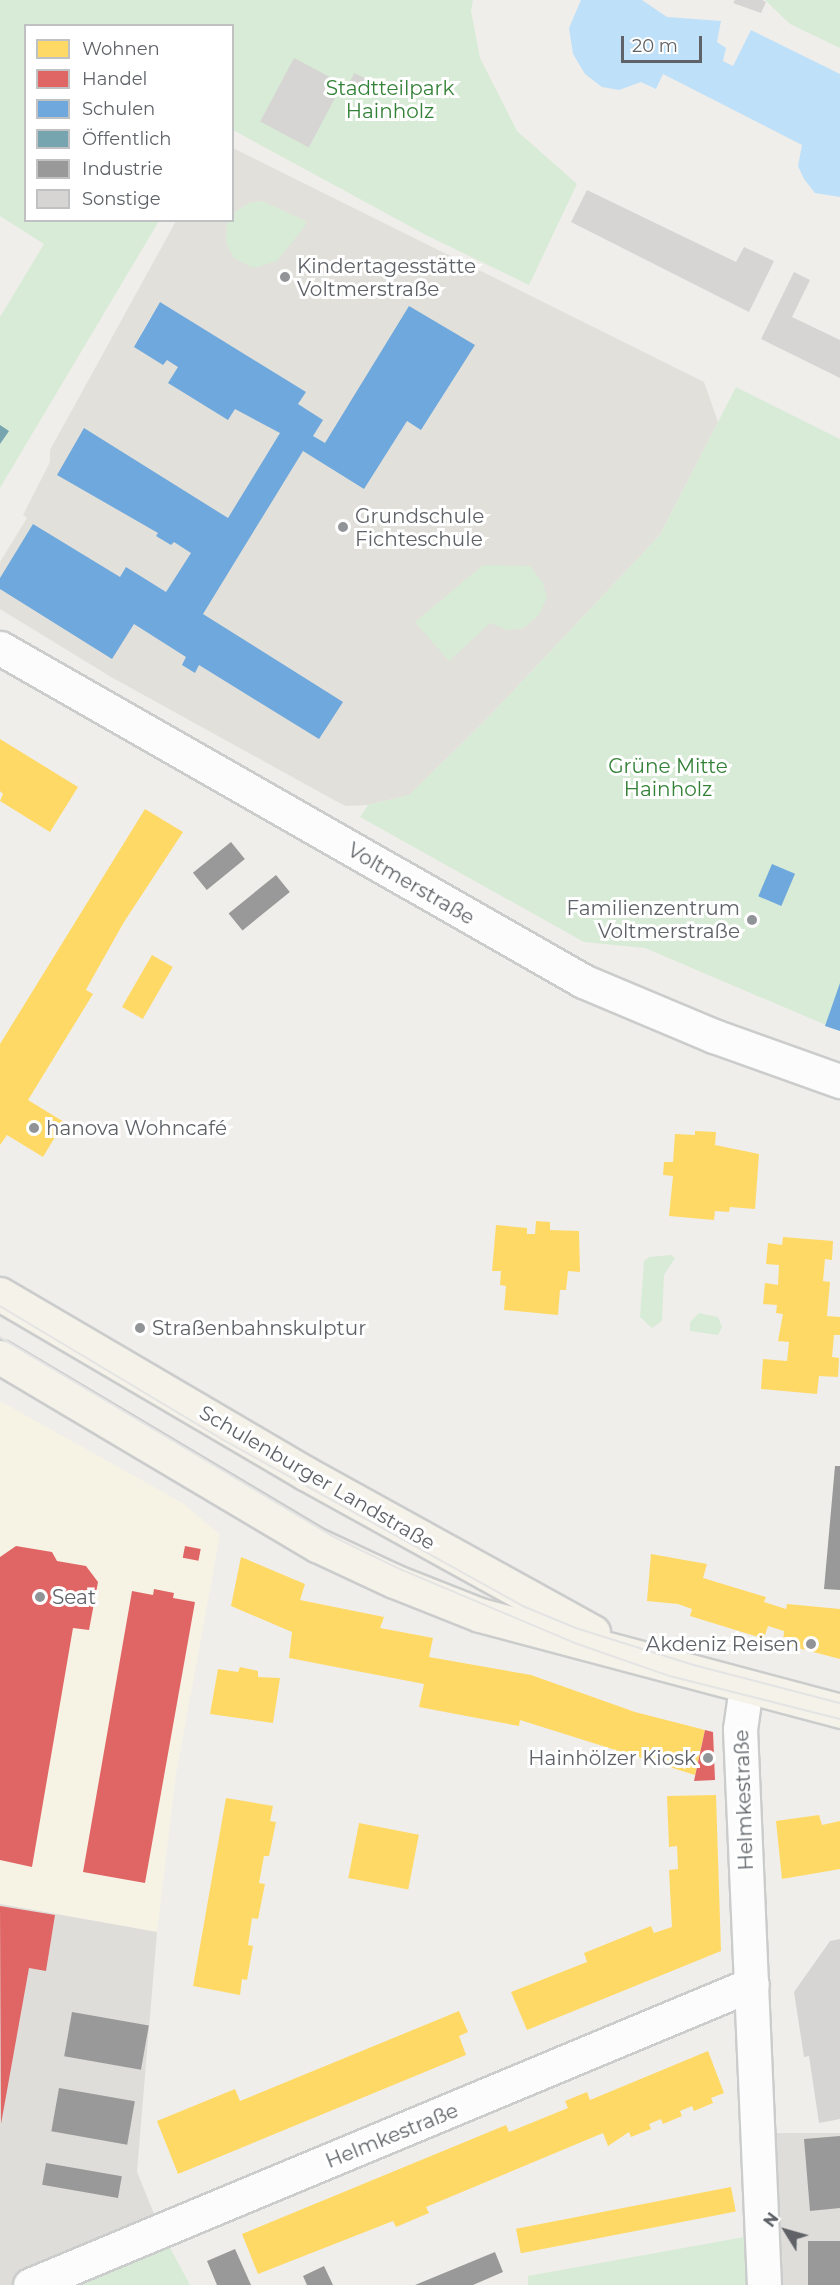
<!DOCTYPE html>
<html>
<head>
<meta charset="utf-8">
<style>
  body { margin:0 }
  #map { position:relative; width:840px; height:2285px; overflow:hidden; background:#efeeea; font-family:Montserrat,sans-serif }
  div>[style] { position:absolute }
  .commercial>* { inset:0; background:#f7f3e4 }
  .industrial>* { inset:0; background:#dfddda; transform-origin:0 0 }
  .education>* { inset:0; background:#e2e0da }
  .green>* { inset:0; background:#d8ebd6 }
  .water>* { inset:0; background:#bfe0f9 }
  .homes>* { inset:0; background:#ffd966; transform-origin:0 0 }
  .shops>* { inset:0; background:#e06666; transform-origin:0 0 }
  .schools>* { inset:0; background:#6fa8dc; transform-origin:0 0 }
  .public>* { inset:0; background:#76a5af }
  .industry>* { inset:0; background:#999; transform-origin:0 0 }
  .building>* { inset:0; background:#d6d5d3; transform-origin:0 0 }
  .roads { filter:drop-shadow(2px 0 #cbcccc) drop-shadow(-2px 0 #cbcccc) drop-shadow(0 2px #cbcccc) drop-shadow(0 -2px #cbcccc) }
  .minor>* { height:33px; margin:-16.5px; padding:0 16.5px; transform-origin:16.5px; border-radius:16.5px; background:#fdfcfc }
  .major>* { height:33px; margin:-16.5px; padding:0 16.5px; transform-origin:16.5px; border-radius:16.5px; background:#f4f2e9 }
  .tram>* { height:1.5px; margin:-0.75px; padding:0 0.75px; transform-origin:0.75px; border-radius:0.75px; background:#e4e4e4 }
  .dots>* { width:16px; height:16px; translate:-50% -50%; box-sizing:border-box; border:3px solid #fff; border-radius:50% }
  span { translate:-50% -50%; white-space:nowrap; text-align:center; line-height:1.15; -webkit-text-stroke:6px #fff; paint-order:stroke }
  .park-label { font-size:20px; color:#348238 }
  .poi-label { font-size:20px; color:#5f6368 }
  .left { translate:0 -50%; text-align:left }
  .right { translate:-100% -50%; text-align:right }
  .street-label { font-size:20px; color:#5f6368 }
  .legend { position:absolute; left:24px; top:24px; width:210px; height:198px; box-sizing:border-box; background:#fff; border:2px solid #bfc1c3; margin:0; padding:8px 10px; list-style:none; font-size:18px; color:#5f6368 }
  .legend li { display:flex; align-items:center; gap:12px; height:30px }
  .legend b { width:30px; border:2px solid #bfc1c3 }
  .north { position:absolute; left:756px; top:2201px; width:60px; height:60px; -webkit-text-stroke:4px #fff; paint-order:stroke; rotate:307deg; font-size:16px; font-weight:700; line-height:24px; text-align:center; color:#5f6368 }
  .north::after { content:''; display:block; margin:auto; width:21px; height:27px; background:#5f6368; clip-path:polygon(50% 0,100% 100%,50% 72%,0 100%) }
  .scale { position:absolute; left:621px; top:36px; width:81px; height:27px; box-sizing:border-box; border:3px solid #5f6368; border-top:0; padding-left:8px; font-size:18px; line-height:21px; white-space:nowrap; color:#5f6368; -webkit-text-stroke:4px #fff; paint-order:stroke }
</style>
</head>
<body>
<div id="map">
  <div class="commercial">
    <i style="clip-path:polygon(0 1401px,184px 1504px,220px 1535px,176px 1774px,157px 1932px,0 1904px)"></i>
  </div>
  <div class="industrial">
    <i style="clip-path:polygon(0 1904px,157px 1932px,137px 2172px,161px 2231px,30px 2285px,0 2285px)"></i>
    <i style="left:840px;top:2133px;width:152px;height:77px;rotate:90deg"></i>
  </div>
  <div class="education">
    <i style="clip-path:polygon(evenodd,233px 148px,704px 382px,718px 422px,660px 535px,483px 723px,409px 795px,368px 805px,346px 806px,334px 800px,111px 677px,0 609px,0 562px,27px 518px,23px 515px,50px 462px,50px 450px,176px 221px,232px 220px,233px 148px,160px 302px,305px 392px,287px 422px,142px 332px,160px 302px)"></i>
  </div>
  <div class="green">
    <i style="clip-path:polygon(0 0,473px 0,471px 11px,480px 58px,517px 131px,577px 184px,529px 285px,426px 235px,233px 130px,232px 26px,26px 26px,26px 220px,159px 221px,0 488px,0 317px,44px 244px,0 216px)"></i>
    <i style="clip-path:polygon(765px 0,840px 0,840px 48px,790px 24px)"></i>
    <i style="clip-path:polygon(262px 201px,306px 221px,305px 226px,277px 261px,253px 268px,234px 258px,226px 243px,227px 224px,233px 213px,249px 203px)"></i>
    <i style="clip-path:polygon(736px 387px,840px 439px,840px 1031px,645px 948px,584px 942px,360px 817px,368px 805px,409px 795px,483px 723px,660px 535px)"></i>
    <i style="clip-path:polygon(483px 565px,530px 566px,543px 583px,547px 598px,538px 616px,524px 628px,507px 630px,490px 623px,449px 661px,415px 622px)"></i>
    <i style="clip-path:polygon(671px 1255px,675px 1258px,664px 1275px,662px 1321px,652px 1328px,640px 1317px,644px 1261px,649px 1257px)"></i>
    <i style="clip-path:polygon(699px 1313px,718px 1317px,722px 1327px,718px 1335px,690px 1331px,690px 1322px)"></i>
    <i style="clip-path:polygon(161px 2231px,190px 2285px,57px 2285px)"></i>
    <i style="clip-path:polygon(761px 2234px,764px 2285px,528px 2285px,528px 2276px)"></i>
  </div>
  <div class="water">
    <i style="clip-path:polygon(581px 0,642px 0,667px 17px,721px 21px,717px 42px,726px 48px,723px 61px,733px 66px,751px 30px,840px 74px,840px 197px,815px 193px,804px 179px,798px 166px,802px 145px,663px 74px,656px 89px,641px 82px,619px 90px,602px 87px,585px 74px,573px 54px,569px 28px)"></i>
  </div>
  <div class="homes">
    <i style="clip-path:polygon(0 739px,78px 787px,50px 832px,0 801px,3px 794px,0 791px)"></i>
    <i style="clip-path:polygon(145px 809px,183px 832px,124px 922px,88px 986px,86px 990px,93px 994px,28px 1100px,64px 1122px,43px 1157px,7px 1135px,0 1145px,0 1044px)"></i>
    <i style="left:152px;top:955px;width:24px;height:60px;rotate:30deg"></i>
    <i style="clip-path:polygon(695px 1131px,716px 1132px,715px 1145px,759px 1154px,755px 1209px,730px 1207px,729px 1212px,715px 1211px,714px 1220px,669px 1216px,673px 1176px,663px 1175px,664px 1162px,673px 1162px,675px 1134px,695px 1135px)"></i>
    <i style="clip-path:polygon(536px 1221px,550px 1222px,550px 1230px,579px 1231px,580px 1272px,568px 1271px,566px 1290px,560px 1290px,558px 1315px,504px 1310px,506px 1286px,500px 1285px,501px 1271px,492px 1271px,496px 1225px,527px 1228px,527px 1234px,535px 1234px)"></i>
    <i style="clip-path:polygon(783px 1237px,833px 1241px,832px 1260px,825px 1259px,823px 1281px,830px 1282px,827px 1316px,840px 1317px,840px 1335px,834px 1335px,832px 1357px,839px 1358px,838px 1377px,819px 1376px,817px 1394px,761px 1389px,763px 1359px,787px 1361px,789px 1342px,778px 1341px,783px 1314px,776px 1313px,777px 1305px,763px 1304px,765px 1283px,778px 1285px,779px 1265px,766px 1264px,768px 1243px,782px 1245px)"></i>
    <i style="clip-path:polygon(651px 1554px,707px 1564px,703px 1578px,766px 1597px,764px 1602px,786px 1609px,787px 1604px,840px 1609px,840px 1659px,783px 1644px,784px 1631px,768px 1626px,764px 1638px,755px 1636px,690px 1616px,692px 1609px,678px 1604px,647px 1601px)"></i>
    <i style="clip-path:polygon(241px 1557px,305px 1584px,300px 1600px,384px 1617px,380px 1628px,433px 1638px,429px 1657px,531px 1675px,635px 1712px,705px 1730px,695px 1775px,520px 1720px,519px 1726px,419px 1707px,424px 1684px,289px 1658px,292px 1632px,231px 1606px)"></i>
    <i style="clip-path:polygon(240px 1667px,258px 1671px,258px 1677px,280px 1678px,273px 1723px,210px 1714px,218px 1669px,238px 1672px)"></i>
    <i style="clip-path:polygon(716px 1795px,721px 1951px,527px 2030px,511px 1992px,587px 1962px,584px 1953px,651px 1926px,654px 1933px,672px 1927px,669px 1870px,678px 1869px,677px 1846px,669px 1847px,667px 1796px)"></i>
    <i style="clip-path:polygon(226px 1798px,273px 1806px,270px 1821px,276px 1822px,269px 1856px,264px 1856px,259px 1883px,265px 1884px,258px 1919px,252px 1918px,248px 1945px,253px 1946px,247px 1980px,242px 1979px,240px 1995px,193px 1986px)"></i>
    <i style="clip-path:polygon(819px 1815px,822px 1825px,840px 1821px,840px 1869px,782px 1879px,776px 1821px)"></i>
    <i style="left:359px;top:1823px;width:61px;height:56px;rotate:11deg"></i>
    <i style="clip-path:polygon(459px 2011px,468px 2032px,459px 2036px,466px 2055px,178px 2174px,157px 2121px,235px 2089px,240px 2101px)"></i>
    <i style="clip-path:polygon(708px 2051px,724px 2093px,711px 2098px,713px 2103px,694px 2111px,692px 2106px,680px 2111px,682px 2116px,663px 2124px,661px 2119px,649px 2124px,651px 2129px,631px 2137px,629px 2132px,608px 2146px,603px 2133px,426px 2207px,429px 2213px,396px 2227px,393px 2221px,258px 2274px,242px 2234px,506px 2125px,509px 2132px,568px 2108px,565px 2101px,587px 2092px,590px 2100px)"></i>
    <i style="left:731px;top:2187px;width:25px;height:219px;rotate:79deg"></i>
  </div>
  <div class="shops">
    <i style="clip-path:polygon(16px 1546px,52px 1552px,57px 1561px,86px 1566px,98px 1582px,89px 1630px,73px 1628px,32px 1867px,0 1860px,0 1557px)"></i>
    <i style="left:185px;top:1546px;width:16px;height:12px;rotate:11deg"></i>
    <i style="clip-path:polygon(154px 1589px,174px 1593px,173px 1598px,195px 1602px,145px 1883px,83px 1872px,132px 1591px,153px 1595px)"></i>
    <i style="clip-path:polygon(705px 1730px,713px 1732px,715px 1780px,694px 1781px)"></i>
    <i style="clip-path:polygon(0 1906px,55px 1915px,46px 1971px,29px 1968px,1px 2124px)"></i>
  </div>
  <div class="schools">
    <i style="clip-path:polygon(160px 302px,306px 392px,298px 404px,323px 420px,313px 436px,325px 443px,409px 306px,475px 345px,421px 430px,407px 421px,364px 489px,303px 451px,203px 614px,343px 702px,319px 739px,199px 665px,195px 673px,182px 665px,186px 657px,134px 624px,112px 659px,0 589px,0 578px,33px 524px,120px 577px,126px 567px,166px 592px,191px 553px,174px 542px,171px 545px,156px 536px,158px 533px,57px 475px,84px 428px,228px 518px,280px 433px,235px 409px,228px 420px,168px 383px,178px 367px,167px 360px,163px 365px,134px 347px)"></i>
    <i style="left:772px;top:864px;width:25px;height:35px;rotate:23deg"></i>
    <i style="clip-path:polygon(840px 983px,840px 1031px,825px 1026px)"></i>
  </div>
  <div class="public">
    <i style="clip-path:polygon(0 425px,9px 431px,0 444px)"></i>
  </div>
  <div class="industry">
    <i style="left:231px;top:842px;width:22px;height:49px;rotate:51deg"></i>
    <i style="left:276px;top:875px;width:22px;height:61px;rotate:51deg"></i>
    <i style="clip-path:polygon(835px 1466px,840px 1466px,840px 1590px,824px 1589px)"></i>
    <i style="left:72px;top:2012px;width:78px;height:45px;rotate:10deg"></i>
    <i style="left:59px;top:2088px;width:77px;height:44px;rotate:10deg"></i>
    <i style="clip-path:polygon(840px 2136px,840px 2208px,810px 2211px,804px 2139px)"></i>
    <i style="left:46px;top:2163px;width:77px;height:22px;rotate:10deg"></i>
    <i style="left:840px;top:2241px;width:44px;height:32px;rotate:90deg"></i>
    <i style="clip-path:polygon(235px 2249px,251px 2285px,217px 2285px,207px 2261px)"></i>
    <i style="clip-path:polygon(495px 2252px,503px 2272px,473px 2285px,415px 2285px)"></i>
    <i style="clip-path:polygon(324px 2266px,333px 2285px,307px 2285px,303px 2276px)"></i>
  </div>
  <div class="building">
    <i style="clip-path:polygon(735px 0,762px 0,766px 2px,761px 13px,733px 3px)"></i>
    <i style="left:294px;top:58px;width:55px;height:72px;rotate:28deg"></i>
    <i style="left:354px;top:73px;width:12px;height:22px;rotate:24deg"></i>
    <i style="clip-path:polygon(587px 190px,736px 262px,744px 247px,774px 261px,749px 312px,571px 222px)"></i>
    <i style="clip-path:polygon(794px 272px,810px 280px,792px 317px,840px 340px,840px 378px,761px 339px)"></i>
    <i style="clip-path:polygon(840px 1939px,840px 2119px,819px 2123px,809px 2056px,804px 2057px,794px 1992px,830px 1941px)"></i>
  </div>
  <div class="roads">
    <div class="minor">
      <i style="left:0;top:648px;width:671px;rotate:29.73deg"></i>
      <i style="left:583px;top:981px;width:142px;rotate:22.8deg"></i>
      <i style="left:714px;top:1036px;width:134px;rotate:19.7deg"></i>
      <i style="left:746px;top:1687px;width:42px;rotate:98.1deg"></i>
      <i style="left:740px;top:1729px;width:557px;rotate:87.53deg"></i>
      <i style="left:30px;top:2285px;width:782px;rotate:-22.63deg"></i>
    </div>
    <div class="major">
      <i style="left:0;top:1294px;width:354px;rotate:30.4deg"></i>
      <i style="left:305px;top:1473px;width:329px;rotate:28.9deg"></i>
      <i style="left:0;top:1357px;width:369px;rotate:30.7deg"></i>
      <i style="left:317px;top:1545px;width:85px;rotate:25.1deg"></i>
      <i style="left:394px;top:1581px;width:92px;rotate:21.6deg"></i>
      <i style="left:480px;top:1615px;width:373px;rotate:14.9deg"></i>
    </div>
  </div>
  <div class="tram">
    <i style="left:0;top:1306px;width:259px;rotate:30.9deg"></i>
    <i style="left:222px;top:1439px;width:344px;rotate:29deg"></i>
    <i style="left:523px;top:1606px;width:57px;rotate:22.5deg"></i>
    <i style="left:576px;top:1628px;width:124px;rotate:17.4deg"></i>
    <i style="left:694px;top:1665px;width:151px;rotate:14.6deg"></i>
    <i style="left:0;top:1337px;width:387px;rotate:30.9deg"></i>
    <i style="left:332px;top:1536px;width:76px;rotate:25.9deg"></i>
    <i style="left:400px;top:1569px;width:190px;rotate:22.9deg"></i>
    <i style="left:575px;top:1643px;width:101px;rotate:19.2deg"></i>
    <i style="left:670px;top:1676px;width:175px;rotate:14.2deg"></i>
  </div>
  <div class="dots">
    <i style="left:285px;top:277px;background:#919496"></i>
    <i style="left:343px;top:527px;background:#919496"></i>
    <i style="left:752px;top:920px;background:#919496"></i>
    <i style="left:34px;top:1128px;background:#919496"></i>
    <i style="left:140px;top:1328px;background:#919496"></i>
    <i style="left:40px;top:1597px;background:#919496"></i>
    <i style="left:811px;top:1644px;background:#919496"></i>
    <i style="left:708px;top:1758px;background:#919496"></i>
  </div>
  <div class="park-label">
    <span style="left:390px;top:100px">Stadtteilpark<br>Hainholz</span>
    <span style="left:668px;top:778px">Grüne Mitte<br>Hainholz</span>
  </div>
  <div class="poi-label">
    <span class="left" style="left:297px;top:278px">Kindertagesstätte<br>Voltmerstraße</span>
    <span class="left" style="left:355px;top:528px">Grundschule<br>Fichteschule</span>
    <span class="right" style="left:740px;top:920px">Familienzentrum<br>Voltmerstraße</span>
    <span class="left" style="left:46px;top:1128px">hanova Wohncafé</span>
    <span class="left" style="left:152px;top:1328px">Straßenbahnskulptur</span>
    <span class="left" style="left:52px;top:1597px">Seat</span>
    <span class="right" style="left:799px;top:1644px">Akdeniz Reisen</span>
    <span class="right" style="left:696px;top:1758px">Hainhölzer Kiosk</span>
  </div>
  <div class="street-label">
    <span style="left:411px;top:884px;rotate:30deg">Voltmerstraße</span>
    <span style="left:317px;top:1478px;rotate:30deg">Schulenburger Landstraße</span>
    <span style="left:744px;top:1800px;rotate:-92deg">Helmkestraße</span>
    <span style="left:392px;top:2136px;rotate:-22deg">Helmkestraße</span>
  </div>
  <ul class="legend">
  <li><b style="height:16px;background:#ffd966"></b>Wohnen</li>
  <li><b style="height:16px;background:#e06666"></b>Handel</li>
  <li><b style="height:16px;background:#6fa8dc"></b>Schulen</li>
  <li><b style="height:16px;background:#76a5af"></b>Öffentlich</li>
  <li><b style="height:16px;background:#999"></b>Industrie</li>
  <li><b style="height:16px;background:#d6d5d3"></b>Sonstige</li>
  </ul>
  <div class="north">N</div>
  <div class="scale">20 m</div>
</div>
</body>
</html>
